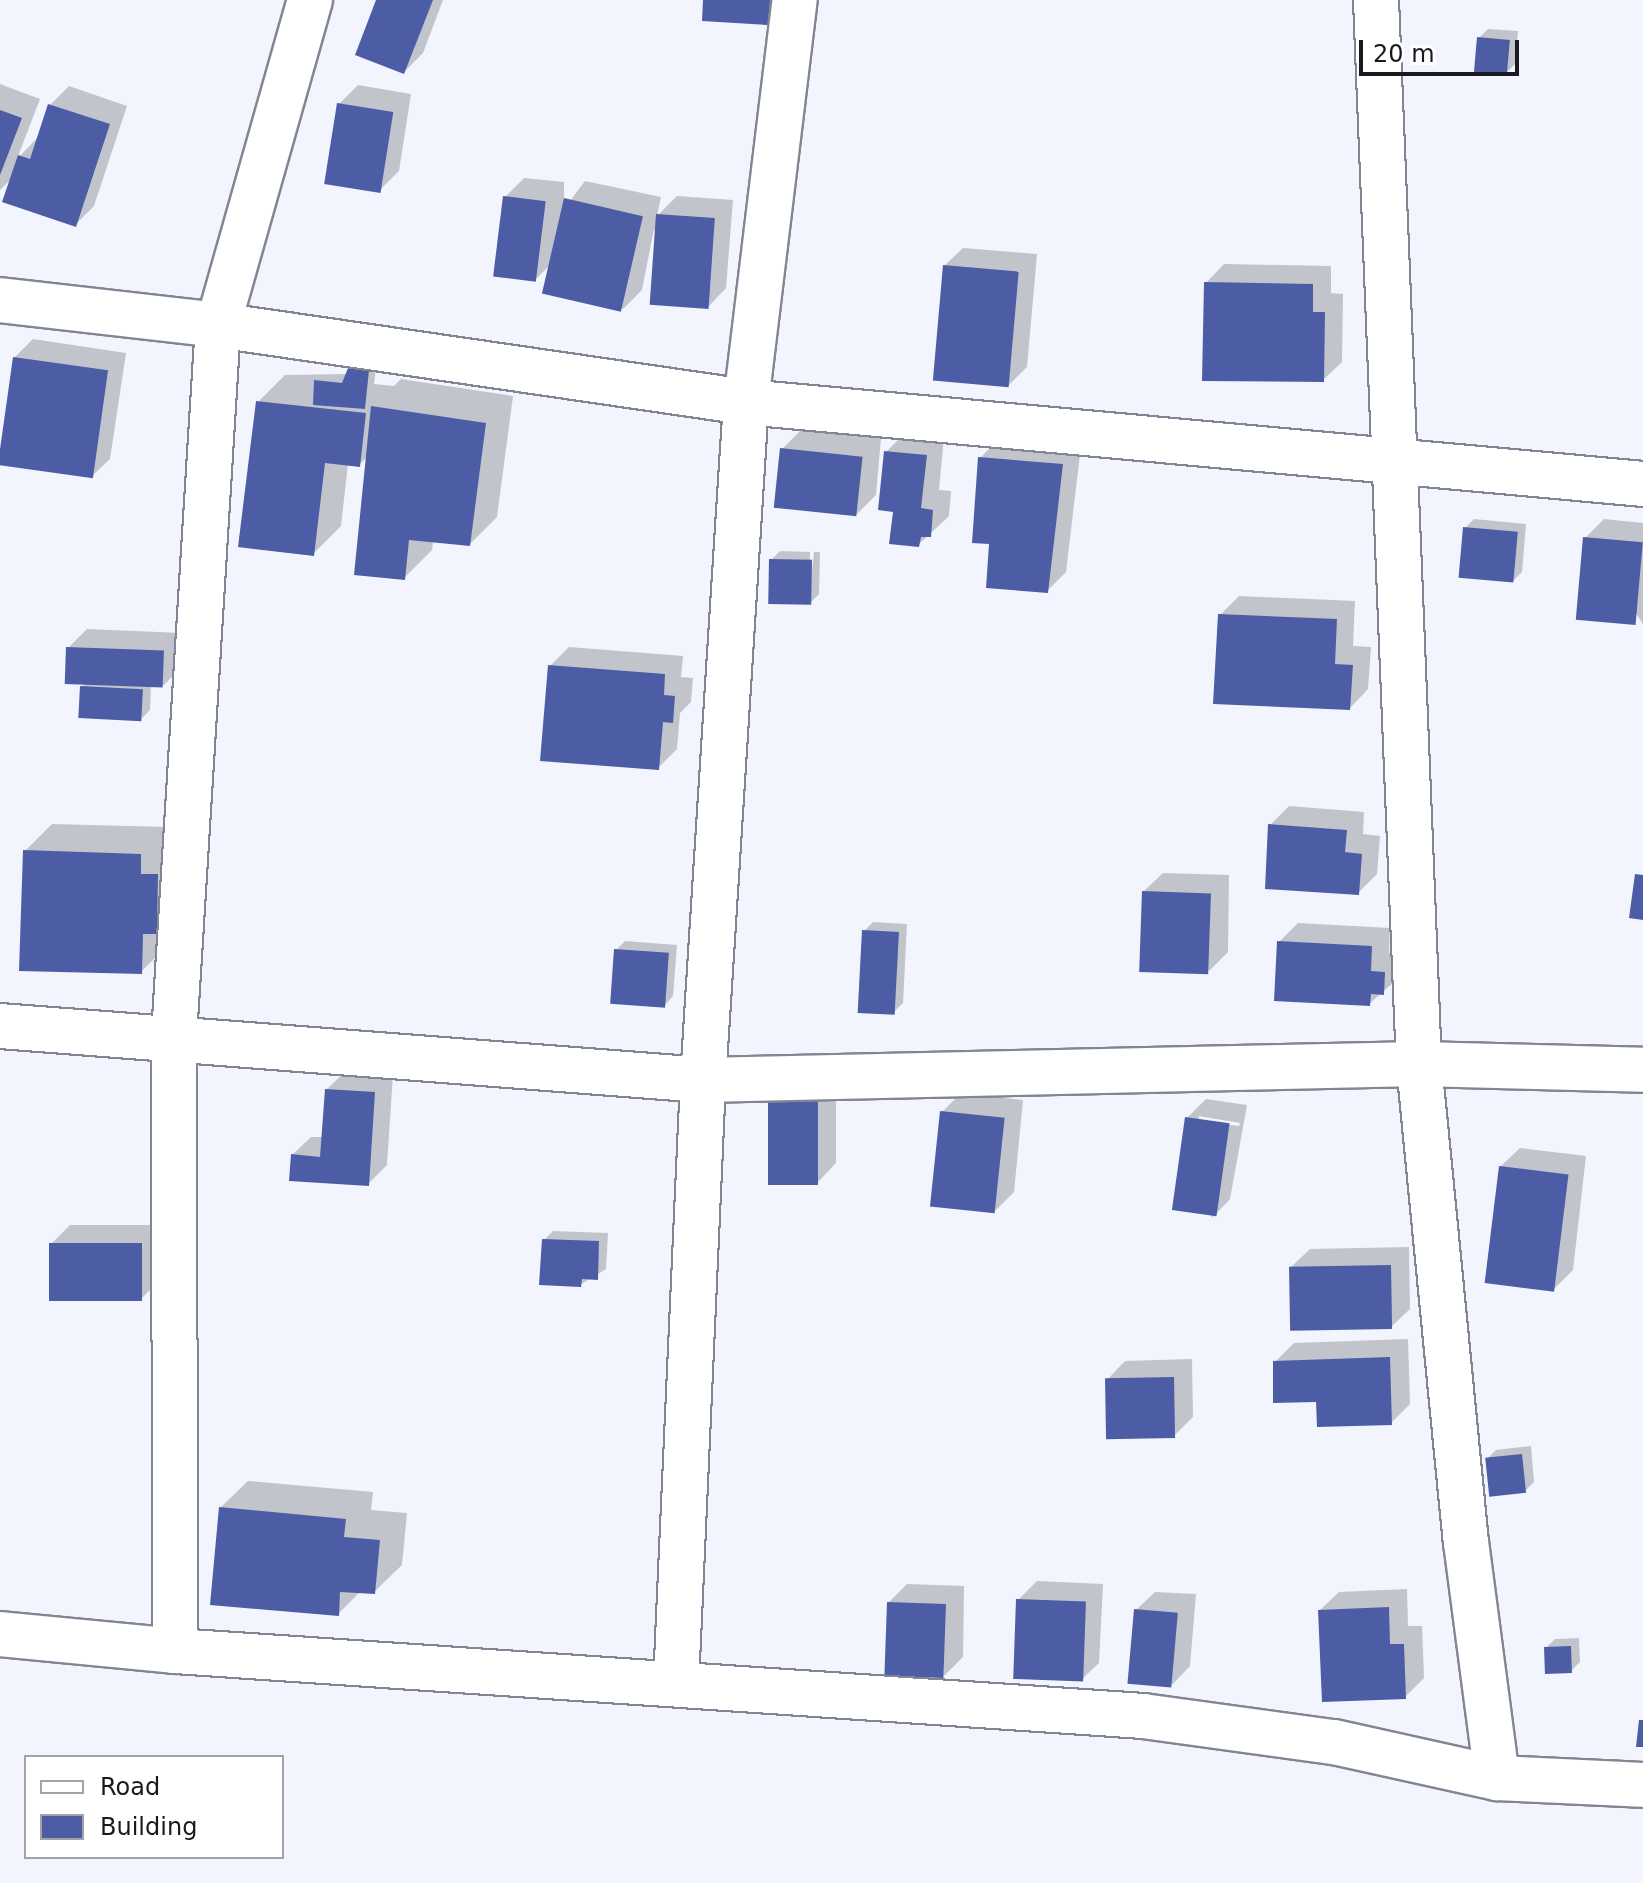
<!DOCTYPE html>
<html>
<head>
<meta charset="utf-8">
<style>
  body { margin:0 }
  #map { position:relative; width:1643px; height:1883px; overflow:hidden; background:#f2f5fe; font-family:"DejaVu Sans",sans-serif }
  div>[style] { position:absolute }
  .shadow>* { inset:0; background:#0003 }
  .building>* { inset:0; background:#4d5da5; transform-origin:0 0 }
  .roads { filter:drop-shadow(2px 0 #828694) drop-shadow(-2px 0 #828694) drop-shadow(0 2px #828694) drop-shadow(0 -2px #828694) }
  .street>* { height:44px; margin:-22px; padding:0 22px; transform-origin:22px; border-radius:22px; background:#fff }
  span { translate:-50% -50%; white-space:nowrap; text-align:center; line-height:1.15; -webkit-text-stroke:8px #fff; paint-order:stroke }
  .legend { position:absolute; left:24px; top:1755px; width:260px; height:104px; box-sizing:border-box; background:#fff; border:2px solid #a3a3a5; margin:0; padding:10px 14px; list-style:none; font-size:24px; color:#191a1f }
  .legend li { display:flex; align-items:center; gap:16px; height:40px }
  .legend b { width:40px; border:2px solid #a3a3a5 }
  .scale { position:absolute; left:1359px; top:40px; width:160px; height:36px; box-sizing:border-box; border:4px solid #191a1f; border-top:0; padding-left:10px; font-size:24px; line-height:28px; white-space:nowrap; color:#191a1f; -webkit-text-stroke:6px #fff; paint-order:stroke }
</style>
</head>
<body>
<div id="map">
  <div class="shadow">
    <i style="clip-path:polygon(378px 0,443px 0,423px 53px,404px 72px)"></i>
    <i style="clip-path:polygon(705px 0,791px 0,768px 23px)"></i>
    <i style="clip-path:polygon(1488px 29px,1518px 31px,1515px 64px,1506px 73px,1479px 38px)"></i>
    <i style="clip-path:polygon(0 84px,40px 99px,17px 159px,38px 137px,50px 105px,69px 86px,127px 106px,94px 206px,76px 224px,12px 178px,0 190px)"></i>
    <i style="clip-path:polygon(358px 85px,411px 94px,399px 171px,380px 190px,339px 104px)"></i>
    <i style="clip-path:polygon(524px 178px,564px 182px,564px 209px,585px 181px,661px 197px,657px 216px,677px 196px,733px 200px,726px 288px,708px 307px,654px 229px,642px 290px,623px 309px,552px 263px,536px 279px,505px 197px)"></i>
    <i style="clip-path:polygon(963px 248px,1037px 254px,1027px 367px,1008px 386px,944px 266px)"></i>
    <i style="clip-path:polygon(1224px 264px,1331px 266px,1331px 293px,1343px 294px,1342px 362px,1323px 380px,1206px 283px)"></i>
    <i style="clip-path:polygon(33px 339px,126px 353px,110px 459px,91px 477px,0 463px,14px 358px)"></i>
    <i style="clip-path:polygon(359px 360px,377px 361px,374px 384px,394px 386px,401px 379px,513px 396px,497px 517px,470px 544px,433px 541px,432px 550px,404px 578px,368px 456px,359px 465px,348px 464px,341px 526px,313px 554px,258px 402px,285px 375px,348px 374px)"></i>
    <i style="clip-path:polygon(801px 430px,881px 438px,876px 495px,857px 514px,782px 449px)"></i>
    <i style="clip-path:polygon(905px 433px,944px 437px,939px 490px,951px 491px,949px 516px,918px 545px,895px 510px,886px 452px)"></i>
    <i style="clip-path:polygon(999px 439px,1081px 446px,1066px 572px,1047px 591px,980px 458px)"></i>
    <i style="clip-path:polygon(1474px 519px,1526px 524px,1522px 572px,1513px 581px,1465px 528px)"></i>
    <i style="clip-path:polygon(1604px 519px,1643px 523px,1643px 624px,1585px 538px)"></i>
    <i style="clip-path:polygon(780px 551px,810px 552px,809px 597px,814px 552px,820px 552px,819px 594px,810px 603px,771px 560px)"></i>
    <i style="clip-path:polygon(1239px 596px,1355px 601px,1353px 646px,1371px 647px,1368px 689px,1350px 708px,1220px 615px)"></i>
    <i style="clip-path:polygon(87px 629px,182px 633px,182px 666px,164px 685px,151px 685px,150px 710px,141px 719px,82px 687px,86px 682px,68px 648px)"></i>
    <i style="clip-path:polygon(569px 647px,683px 656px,681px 677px,693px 678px,691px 702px,680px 713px,677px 749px,658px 768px,550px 666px)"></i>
    <i style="clip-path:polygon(1289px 806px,1364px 812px,1363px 834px,1380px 836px,1377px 874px,1358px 893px,1270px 825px)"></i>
    <i style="clip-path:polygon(52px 824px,168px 827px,168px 945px,141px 972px,25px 851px)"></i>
    <i style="clip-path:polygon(1163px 873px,1229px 875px,1228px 952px,1209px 971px,1144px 891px)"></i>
    <i style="clip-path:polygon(873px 922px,907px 924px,903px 1003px,894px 1012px,864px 931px)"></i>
    <i style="clip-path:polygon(1298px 923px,1390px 928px,1389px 953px,1403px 954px,1402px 975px,1369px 1004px,1279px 942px)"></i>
    <i style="clip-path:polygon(625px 941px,677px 945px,673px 996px,664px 1006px,616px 950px)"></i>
    <i style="clip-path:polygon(346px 1071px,393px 1074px,387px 1165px,368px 1184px,292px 1155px,311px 1137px,323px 1137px,327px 1089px)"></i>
    <i style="clip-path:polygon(789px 1081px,836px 1081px,836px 1163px,818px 1182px)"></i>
    <i style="clip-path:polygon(961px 1093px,1023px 1100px,1014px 1192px,995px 1211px,942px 1112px)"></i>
    <i style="clip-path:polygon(evenodd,1206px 1099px,1247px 1105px,1230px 1199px,1212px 1218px,1187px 1118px,1206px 1099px,1199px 1116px,1240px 1123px,1239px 1126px,1199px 1121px,1199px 1116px)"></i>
    <i style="clip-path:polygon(1520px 1148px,1586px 1156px,1573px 1270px,1554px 1289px,1501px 1166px)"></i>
    <i style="clip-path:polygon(70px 1225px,160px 1225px,160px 1280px,141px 1299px,51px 1244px)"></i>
    <i style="clip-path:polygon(553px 1231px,608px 1233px,606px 1269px,580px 1285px,544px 1240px)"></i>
    <i style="clip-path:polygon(1409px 1247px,1410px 1309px,1391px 1327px,1291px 1267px,1310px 1249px)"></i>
    <i style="clip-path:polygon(1408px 1339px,1410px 1404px,1391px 1423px,1318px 1400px,1275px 1362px,1294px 1343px)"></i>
    <i style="clip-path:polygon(1192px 1359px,1193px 1417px,1174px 1436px,1107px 1380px,1125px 1361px)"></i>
    <i style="clip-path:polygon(1531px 1446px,1534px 1482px,1525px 1491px,1487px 1459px,1496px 1450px)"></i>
    <i style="clip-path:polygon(248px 1481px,373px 1492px,371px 1510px,407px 1513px,402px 1565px,374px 1592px,361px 1591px,338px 1614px,220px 1508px)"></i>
    <i style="clip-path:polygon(1037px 1581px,1103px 1584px,1099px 1663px,1080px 1681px,1018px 1600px)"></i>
    <i style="clip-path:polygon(907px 1584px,964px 1586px,963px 1657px,944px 1676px,888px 1603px)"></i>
    <i style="clip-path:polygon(1407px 1589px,1408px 1626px,1422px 1626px,1424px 1678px,1405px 1697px,1320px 1610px,1339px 1592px)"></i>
    <i style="clip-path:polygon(1155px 1592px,1196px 1594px,1190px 1666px,1172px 1685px,1136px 1610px)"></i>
    <i style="clip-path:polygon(1579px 1638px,1580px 1662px,1571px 1671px,1546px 1648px,1555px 1639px)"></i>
  </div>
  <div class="building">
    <i style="clip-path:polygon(376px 0,433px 0,404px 74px,355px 55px)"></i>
    <i style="clip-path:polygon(703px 0,770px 0,768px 25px,702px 21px)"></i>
    <i style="left:1477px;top:37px;width:33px;height:35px;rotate:5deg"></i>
    <i style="left:337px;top:103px;width:57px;height:82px;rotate:9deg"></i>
    <i style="clip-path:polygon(48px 104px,110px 124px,76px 227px,2px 202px,18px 155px,30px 159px)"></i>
    <i style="clip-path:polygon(0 110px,22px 118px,0 175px)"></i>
    <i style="left:503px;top:196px;width:43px;height:81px;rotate:7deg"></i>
    <i style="left:564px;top:198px;width:81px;height:98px;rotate:13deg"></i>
    <i style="left:656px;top:214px;width:59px;height:91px;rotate:4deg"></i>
    <i style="left:943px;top:265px;width:76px;height:116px;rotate:5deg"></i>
    <i style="clip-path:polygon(1204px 282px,1313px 284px,1313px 312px,1325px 312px,1324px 382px,1202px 381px)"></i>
    <i style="left:13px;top:357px;width:96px;height:109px;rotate:8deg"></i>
    <i style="clip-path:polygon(348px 368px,369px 370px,365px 409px,313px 405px,314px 380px,342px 383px)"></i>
    <i style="clip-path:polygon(256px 401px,366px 413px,360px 467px,325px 463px,314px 556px,238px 547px)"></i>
    <i style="clip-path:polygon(371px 406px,486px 423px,470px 546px,409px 540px,405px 580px,354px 575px)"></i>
    <i style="left:780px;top:448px;width:83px;height:60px;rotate:6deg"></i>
    <i style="clip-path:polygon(884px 451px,927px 455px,921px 508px,933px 510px,931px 537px,921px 537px,919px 547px,889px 544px,893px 512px,878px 510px)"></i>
    <i style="clip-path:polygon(978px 457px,1063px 464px,1048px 593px,986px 588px,989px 544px,972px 543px)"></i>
    <i style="left:1463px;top:527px;width:55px;height:51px;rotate:5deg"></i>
    <i style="left:1583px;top:537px;width:60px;height:83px;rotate:5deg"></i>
    <i style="left:769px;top:559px;width:43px;height:45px;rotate:1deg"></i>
    <i style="clip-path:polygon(1218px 614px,1337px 619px,1335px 664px,1353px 665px,1350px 710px,1213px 704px)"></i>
    <i style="left:66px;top:647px;width:98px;height:37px;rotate:2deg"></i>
    <i style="clip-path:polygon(548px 665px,665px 674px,664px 695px,675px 696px,673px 723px,663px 722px,659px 770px,540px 761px)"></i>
    <i style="left:80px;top:686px;width:63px;height:32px;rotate:3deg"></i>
    <i style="clip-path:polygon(1268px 824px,1347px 830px,1345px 852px,1362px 854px,1359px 895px,1265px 889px)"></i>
    <i style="clip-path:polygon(23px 850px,141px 854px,141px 874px,158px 874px,157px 934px,143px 934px,142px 974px,19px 971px)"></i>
    <i style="clip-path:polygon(1635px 874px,1643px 875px,1643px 920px,1629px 918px)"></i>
    <i style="left:1142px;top:891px;width:69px;height:81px;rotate:2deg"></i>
    <i style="left:862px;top:930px;width:37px;height:83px;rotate:3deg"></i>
    <i style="clip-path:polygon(1277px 941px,1372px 946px,1371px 971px,1385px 972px,1384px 995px,1371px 994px,1370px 1006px,1274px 1001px)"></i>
    <i style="left:614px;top:949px;width:55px;height:55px;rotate:4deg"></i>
    <i style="clip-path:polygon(325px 1089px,375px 1092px,369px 1186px,289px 1181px,291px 1154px,320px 1157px)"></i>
    <i style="left:768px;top:1099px;width:50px;height:86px"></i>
    <i style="left:940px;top:1111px;width:65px;height:96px;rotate:6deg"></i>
    <i style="left:1185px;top:1117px;width:45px;height:94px;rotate:8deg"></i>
    <i style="left:1499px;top:1166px;width:70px;height:118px;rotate:7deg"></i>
    <i style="clip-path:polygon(542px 1239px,599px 1241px,598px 1280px,582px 1279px,581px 1287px,539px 1285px)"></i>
    <i style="left:49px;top:1243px;width:93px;height:58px"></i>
    <i style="left:1391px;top:1265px;width:64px;height:102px;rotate:89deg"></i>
    <i style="clip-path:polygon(1390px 1357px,1392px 1425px,1317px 1427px,1316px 1402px,1273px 1403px,1273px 1361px)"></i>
    <i style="left:1174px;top:1377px;width:61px;height:69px;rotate:89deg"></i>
    <i style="left:1522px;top:1454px;width:39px;height:37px;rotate:84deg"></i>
    <i style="clip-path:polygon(219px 1507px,346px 1519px,344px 1537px,380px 1540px,375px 1594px,340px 1592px,339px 1616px,210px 1605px)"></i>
    <i style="left:1016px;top:1599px;width:70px;height:80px;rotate:2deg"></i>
    <i style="left:887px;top:1602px;width:59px;height:74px;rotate:2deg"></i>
    <i style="clip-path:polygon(1389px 1607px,1390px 1644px,1404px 1644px,1406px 1699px,1322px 1702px,1318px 1610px)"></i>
    <i style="left:1134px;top:1609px;width:44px;height:75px;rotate:5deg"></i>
    <i style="left:1571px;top:1646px;width:27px;height:27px;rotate:88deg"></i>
    <i style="clip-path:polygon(1639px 1720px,1643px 1720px,1643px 1747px,1636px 1747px)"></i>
  </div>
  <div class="roads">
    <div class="street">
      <i style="left:1376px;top:0;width:1065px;rotate:87.69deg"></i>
      <i style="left:1419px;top:1064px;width:480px;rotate:84.4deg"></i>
      <i style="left:1466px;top:1542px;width:238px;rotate:82.5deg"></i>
      <i style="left:0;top:300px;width:219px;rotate:6.5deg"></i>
      <i style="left:218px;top:325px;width:534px;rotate:8.3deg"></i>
      <i style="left:746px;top:402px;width:901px;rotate:5.22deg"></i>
      <i style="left:0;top:1026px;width:705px;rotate:4.39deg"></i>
      <i style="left:703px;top:1080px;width:716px;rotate:-1.28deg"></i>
      <i style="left:1419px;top:1064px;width:224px;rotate:1.5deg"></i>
      <i style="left:0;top:1634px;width:176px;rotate:5.5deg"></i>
      <i style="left:175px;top:1651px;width:970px;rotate:3.84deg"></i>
      <i style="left:1143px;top:1716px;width:193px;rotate:7.8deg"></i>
      <i style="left:1334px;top:1742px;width:167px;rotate:12.5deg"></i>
      <i style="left:1497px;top:1778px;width:146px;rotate:2.7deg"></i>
      <i style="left:175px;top:1651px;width:615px;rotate:-90.09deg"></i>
      <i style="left:174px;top:1036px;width:712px;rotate:-86.46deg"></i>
      <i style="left:218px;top:325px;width:338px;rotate:-74.2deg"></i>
      <i style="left:676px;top:1684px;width:605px;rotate:-87.44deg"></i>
      <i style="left:703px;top:1080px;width:679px;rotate:-86.37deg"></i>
      <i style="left:746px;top:402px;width:405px;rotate:-83.1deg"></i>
    </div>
  </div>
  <ul class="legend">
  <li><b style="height:10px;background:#fff"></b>Road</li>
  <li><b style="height:22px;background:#4d5da5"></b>Building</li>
  </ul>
  <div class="scale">20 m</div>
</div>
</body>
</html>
